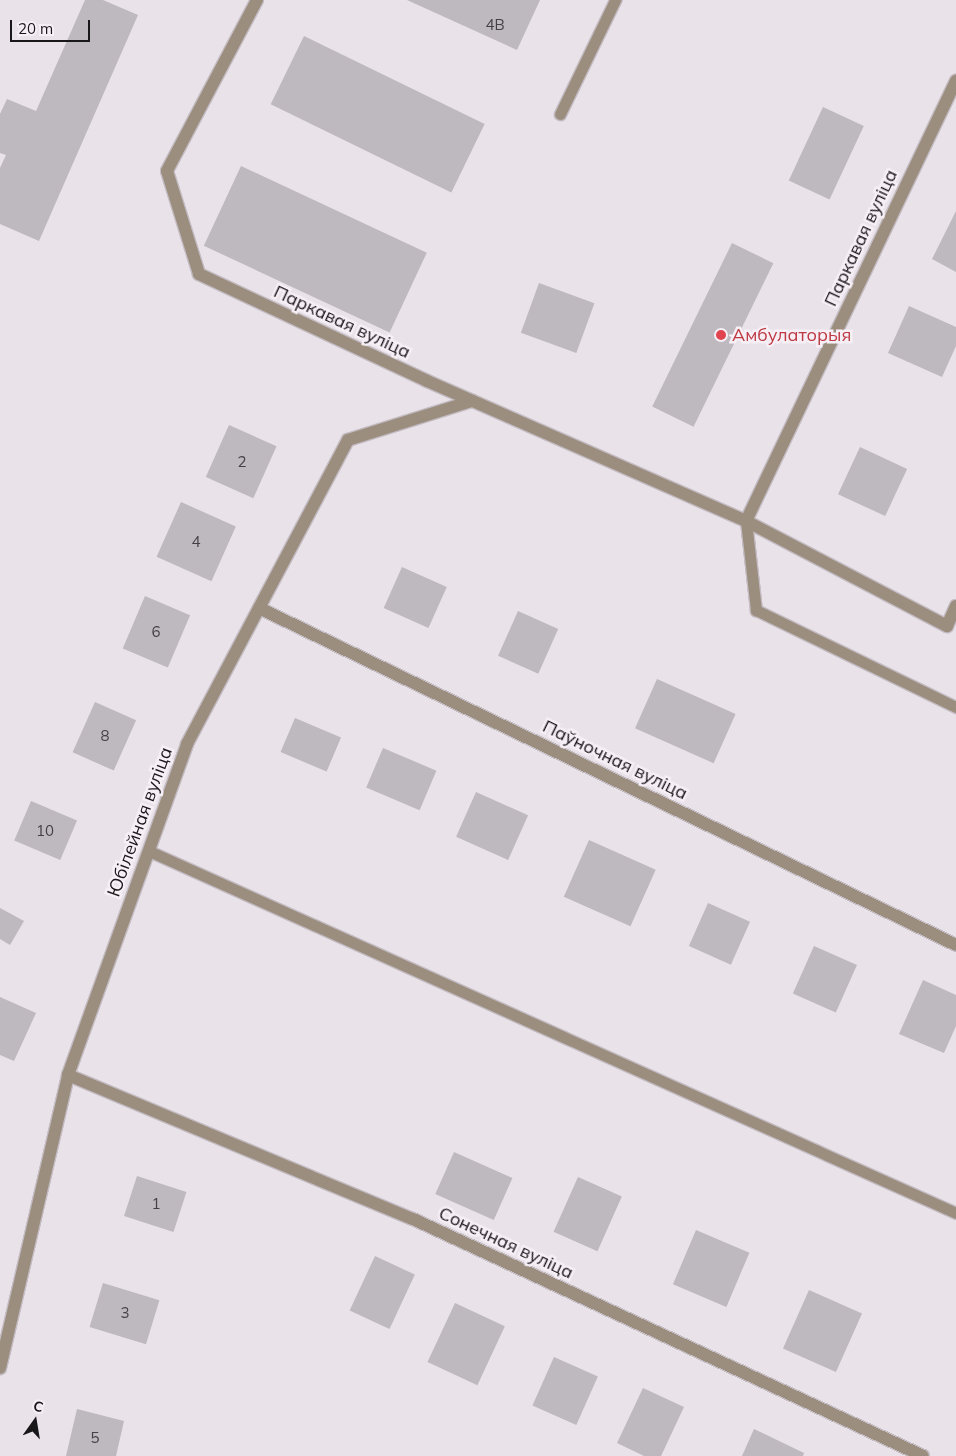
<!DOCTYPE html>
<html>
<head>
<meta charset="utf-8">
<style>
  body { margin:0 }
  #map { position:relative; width:956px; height:1456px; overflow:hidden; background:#e9e2e9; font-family:Mulish,sans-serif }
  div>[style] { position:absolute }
  .building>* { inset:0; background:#beb8bf; transform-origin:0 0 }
  .roads { filter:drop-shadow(1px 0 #c4bdc4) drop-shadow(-1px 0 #c4bdc4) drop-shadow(0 1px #c4bdc4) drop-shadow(0 -1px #c4bdc4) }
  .service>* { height:11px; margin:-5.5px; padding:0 5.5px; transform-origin:5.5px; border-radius:5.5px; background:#9c8e7f }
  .minor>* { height:12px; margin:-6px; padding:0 6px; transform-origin:6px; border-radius:6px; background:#9c8e7f }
  .dots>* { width:14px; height:14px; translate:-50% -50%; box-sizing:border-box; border:2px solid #f7eff6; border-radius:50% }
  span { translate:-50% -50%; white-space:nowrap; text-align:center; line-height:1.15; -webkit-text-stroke:5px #f7eff6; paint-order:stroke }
  .number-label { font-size:15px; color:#433f43 }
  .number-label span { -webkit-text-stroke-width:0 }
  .street-label { font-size:18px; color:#1a171a }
  .health-label { font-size:18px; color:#be3a42 }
  .left { translate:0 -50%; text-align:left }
  .north { position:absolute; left:10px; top:1396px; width:50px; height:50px; -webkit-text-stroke:4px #f7eff6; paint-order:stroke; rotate:13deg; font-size:14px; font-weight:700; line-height:20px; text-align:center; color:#1a171a }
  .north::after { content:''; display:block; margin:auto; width:18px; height:22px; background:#1a171a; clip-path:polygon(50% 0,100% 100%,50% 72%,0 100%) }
  .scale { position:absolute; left:10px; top:20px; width:80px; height:22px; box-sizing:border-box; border:2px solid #1a171a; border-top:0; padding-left:6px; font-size:15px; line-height:18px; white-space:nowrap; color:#1a171a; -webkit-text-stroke:4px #f7eff6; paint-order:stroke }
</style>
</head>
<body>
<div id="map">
  <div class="building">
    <i style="clip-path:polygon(85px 0,103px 0,138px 15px,39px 241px,0 224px,0 168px,6px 155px,0 153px,0 114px,7px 99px,36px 111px)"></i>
    <i style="clip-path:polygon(407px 0,540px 0,517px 50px)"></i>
    <i style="left:304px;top:36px;width:201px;height:76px;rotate:26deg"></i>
    <i style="left:823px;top:107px;width:45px;height:81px;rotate:25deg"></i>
    <i style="left:241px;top:166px;width:205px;height:88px;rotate:25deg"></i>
    <i style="clip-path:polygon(956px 211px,956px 272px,932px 259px)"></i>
    <i style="left:732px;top:243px;width:46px;height:182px;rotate:26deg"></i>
    <i style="left:539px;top:283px;width:59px;height:53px;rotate:20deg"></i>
    <i style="clip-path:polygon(909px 306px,956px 327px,956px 346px,942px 377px,888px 353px)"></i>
    <i style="left:229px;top:425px;width:52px;height:57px;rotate:24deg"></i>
    <i style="left:860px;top:447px;width:52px;height:52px;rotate:25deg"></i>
    <i style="left:181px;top:502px;width:60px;height:60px;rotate:24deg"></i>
    <i style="left:402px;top:567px;width:49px;height:45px;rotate:24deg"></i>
    <i style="left:145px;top:596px;width:49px;height:57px;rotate:23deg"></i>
    <i style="left:518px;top:611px;width:44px;height:49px;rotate:24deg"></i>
    <i style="left:657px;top:679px;width:86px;height:54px;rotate:24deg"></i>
    <i style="left:95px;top:702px;width:45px;height:55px;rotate:24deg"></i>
    <i style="left:295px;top:718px;width:50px;height:37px;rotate:23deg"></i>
    <i style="left:383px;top:748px;width:58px;height:43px;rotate:23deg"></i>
    <i style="left:476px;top:792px;width:57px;height:49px;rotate:24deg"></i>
    <i style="left:31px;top:801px;width:50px;height:43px;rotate:23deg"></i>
    <i style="left:589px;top:840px;width:73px;height:62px;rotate:24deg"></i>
    <i style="left:708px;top:903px;width:46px;height:47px;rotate:24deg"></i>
    <i style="clip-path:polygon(0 908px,24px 921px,10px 945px,0 939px)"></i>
    <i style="left:814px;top:946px;width:47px;height:52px;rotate:24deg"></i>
    <i style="clip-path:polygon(923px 980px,956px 995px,956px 1026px,944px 1053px,899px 1034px)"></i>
    <i style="clip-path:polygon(0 997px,36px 1013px,14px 1061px,0 1055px)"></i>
    <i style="left:454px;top:1152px;width:64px;height:46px;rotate:24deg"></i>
    <i style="left:137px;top:1176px;width:52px;height:42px;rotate:18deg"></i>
    <i style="left:578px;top:1177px;width:48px;height:60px;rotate:24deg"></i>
    <i style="left:696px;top:1230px;width:58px;height:59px;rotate:23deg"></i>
    <i style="left:375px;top:1256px;width:44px;height:60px;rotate:25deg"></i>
    <i style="left:103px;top:1283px;width:59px;height:46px;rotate:17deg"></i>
    <i style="left:809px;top:1290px;width:58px;height:64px;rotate:24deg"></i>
    <i style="left:455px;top:1303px;width:55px;height:65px;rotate:25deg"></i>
    <i style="left:554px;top:1357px;width:48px;height:53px;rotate:24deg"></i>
    <i style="clip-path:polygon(643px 1388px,684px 1407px,661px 1456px,644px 1456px,617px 1443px)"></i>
    <i style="clip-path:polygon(77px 1409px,124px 1421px,116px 1456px,66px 1456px)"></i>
    <i style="clip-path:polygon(754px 1429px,804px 1453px,803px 1456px,742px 1456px)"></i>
  </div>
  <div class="roads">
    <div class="service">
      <i style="left:560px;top:114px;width:127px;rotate:-64.2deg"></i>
      <i style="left:746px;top:521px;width:90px;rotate:83.6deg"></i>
      <i style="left:756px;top:610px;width:222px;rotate:25.9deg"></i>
      <i style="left:149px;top:851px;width:884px;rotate:24.16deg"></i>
    </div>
    <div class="minor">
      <i style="left:257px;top:0;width:193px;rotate:117.8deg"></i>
      <i style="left:167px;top:171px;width:108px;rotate:72.7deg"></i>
      <i style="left:199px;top:274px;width:252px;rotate:25.1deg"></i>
      <i style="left:427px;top:381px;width:348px;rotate:23.7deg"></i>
      <i style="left:746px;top:521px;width:227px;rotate:27.6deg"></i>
      <i style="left:947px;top:626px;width:22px;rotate:-66deg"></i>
      <i style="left:746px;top:521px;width:488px;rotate:-64.5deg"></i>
      <i style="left:259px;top:608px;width:774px;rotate:25.8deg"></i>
      <i style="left:68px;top:1075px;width:374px;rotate:22.7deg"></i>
      <i style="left:413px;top:1219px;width:562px;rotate:24.92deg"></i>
      <i style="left:0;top:1368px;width:301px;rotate:-76.9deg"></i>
      <i style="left:68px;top:1075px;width:352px;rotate:-70.2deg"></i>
      <i style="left:187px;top:744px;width:344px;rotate:-62.1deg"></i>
      <i style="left:348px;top:440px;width:130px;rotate:-17.5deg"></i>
    </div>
  </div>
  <div class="dots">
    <i style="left:721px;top:335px;background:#e0444e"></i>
  </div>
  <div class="number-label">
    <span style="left:495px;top:25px">4В</span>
    <span style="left:242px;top:462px">2</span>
    <span style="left:196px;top:542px">4</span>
    <span style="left:156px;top:632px">6</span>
    <span style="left:105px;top:736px">8</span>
    <span style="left:45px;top:831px">10</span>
    <span style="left:156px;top:1204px">1</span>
    <span style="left:125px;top:1313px">3</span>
    <span style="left:95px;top:1438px">5</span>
  </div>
  <div class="street-label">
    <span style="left:861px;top:238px;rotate:-65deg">Паркавая вуліца</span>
    <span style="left:342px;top:322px;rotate:25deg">Паркавая вуліца</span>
    <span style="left:615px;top:760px;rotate:26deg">Паўночная вуліца</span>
    <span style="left:140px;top:822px;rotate:-70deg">Юбілейная вуліца</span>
    <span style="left:506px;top:1243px;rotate:25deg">Сонечная вуліца</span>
  </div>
  <div class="health-label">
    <span class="left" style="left:732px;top:335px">Амбулаторыя</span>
  </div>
  <div class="north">С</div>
  <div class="scale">20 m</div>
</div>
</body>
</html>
